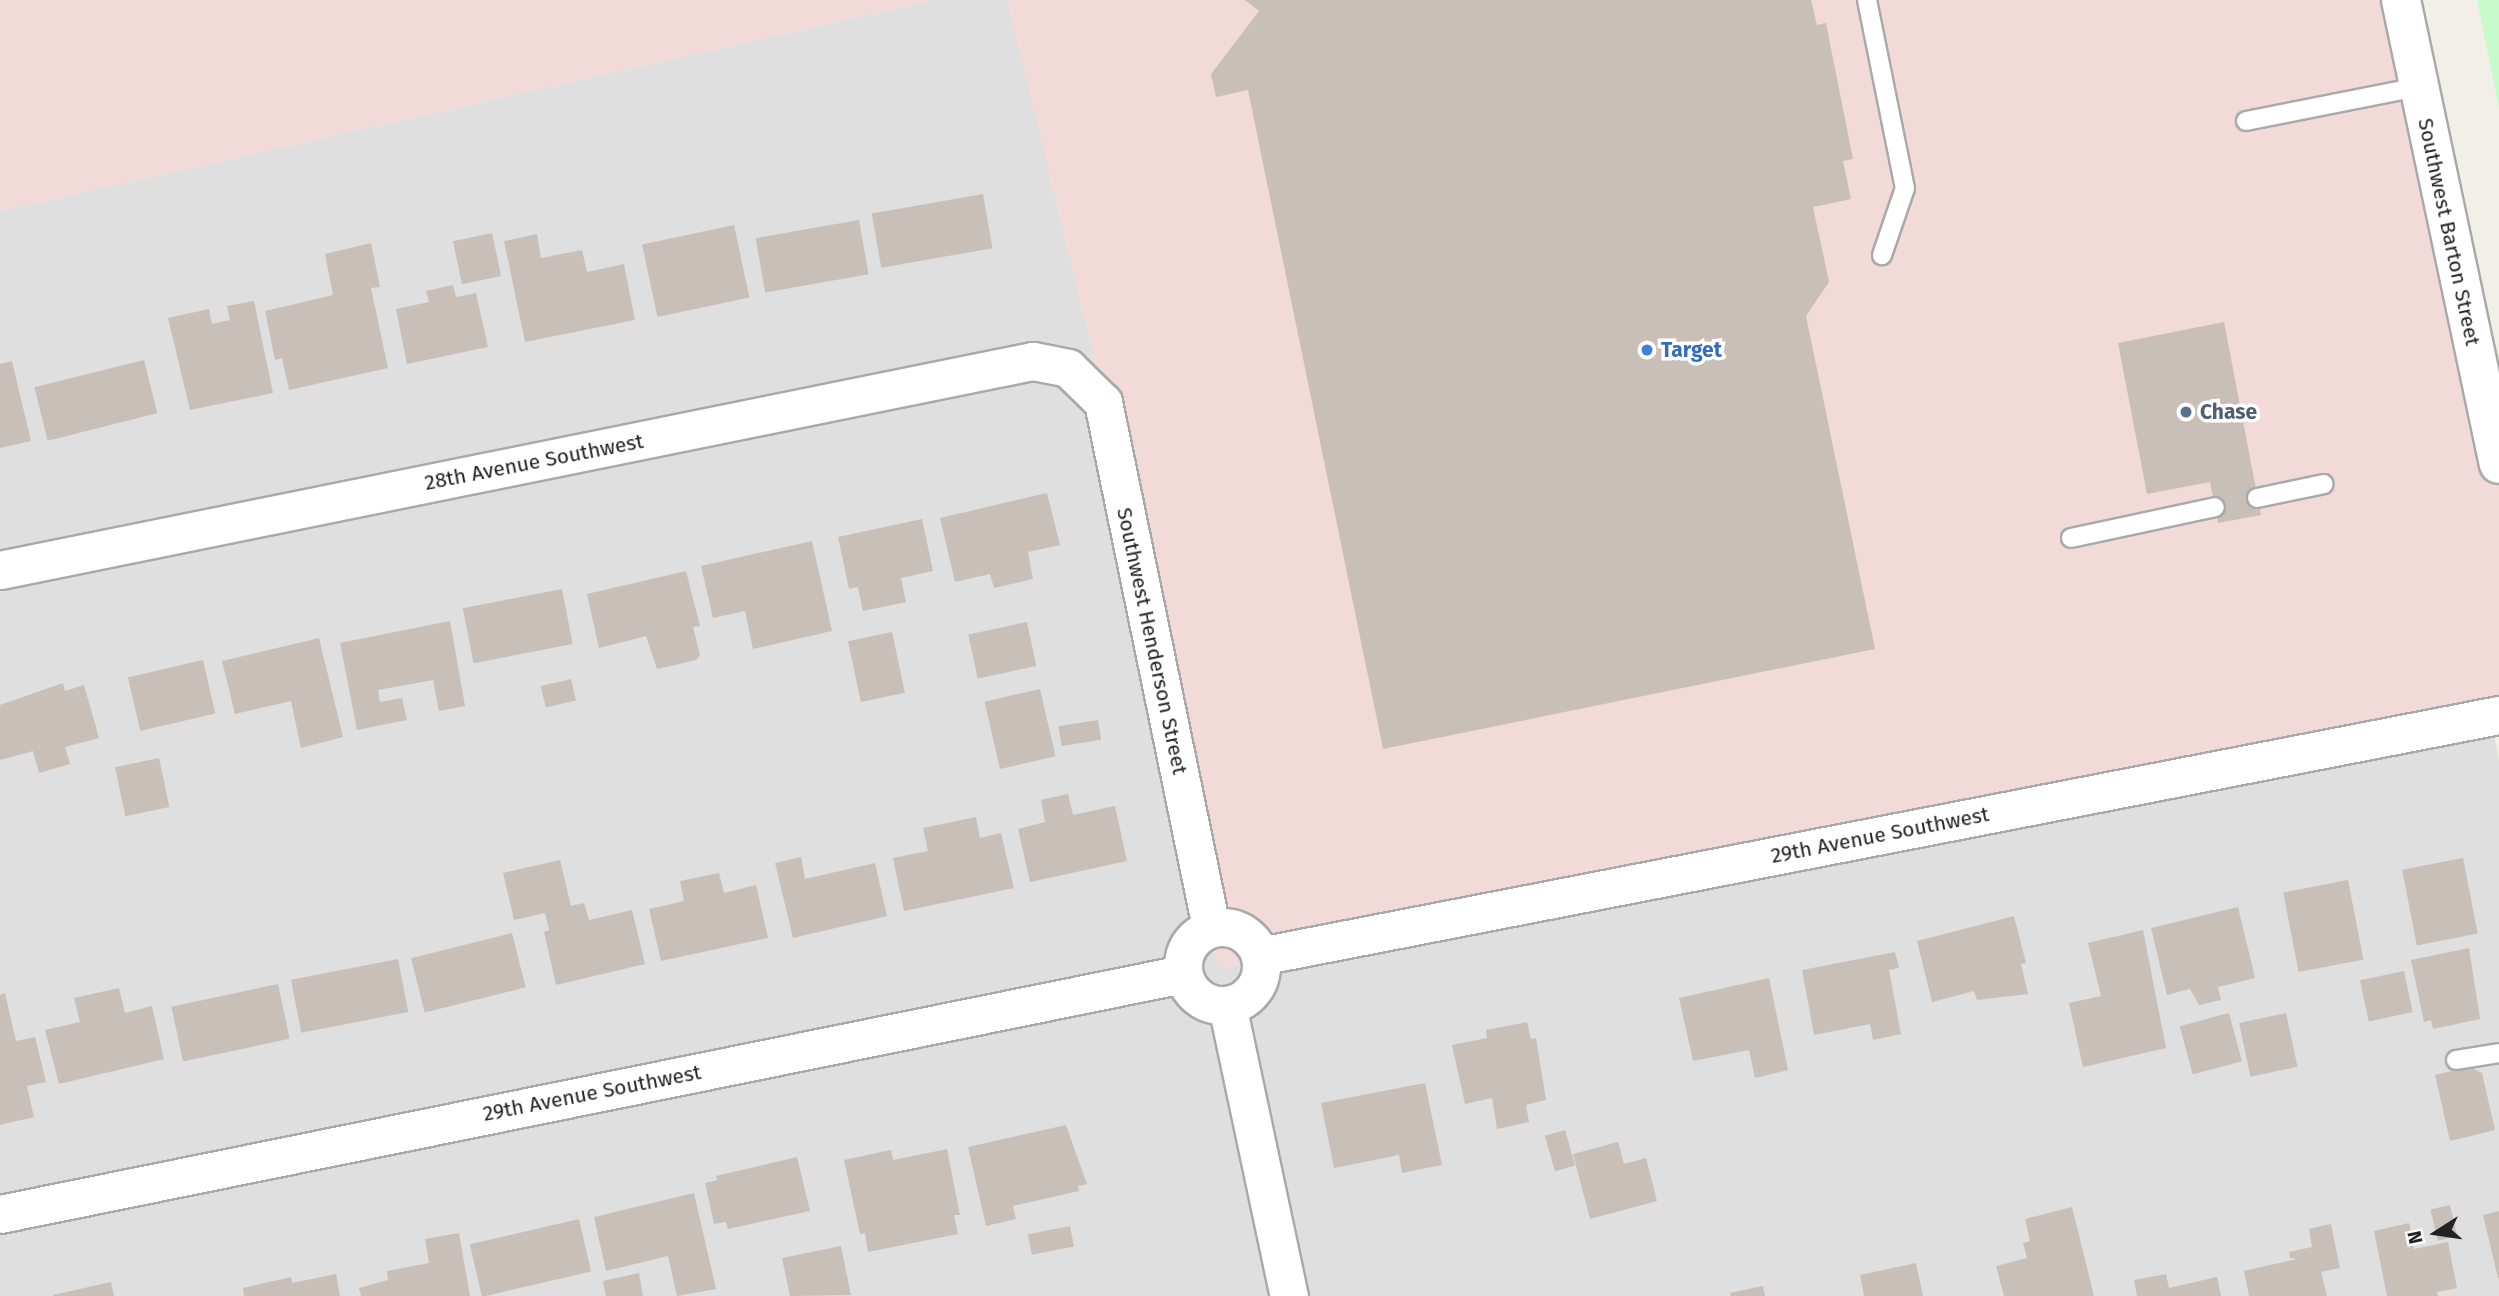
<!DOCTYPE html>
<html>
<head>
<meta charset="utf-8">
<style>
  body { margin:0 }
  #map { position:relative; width:2499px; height:1296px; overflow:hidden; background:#f2efe9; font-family:"Fira Sans",sans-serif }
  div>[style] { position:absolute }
  .residential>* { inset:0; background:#e0dfdf }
  .commercial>* { inset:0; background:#f2dad9 }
  .park>* { inset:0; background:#c8facc }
  .building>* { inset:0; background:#c7bfb8; transform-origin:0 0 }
  .roads { filter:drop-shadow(2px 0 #a9a9a9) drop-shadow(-2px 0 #a9a9a9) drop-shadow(0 2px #a9a9a9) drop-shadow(0 -2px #a9a9a9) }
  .service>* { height:18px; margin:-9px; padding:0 9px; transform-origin:9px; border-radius:9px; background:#fff }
  .minor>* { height:37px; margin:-18.5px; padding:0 18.5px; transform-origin:18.5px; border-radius:18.5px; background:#fff }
  .minor>.ring { margin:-18.5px; padding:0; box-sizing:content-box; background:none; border:37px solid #fff; border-radius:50% }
  .tertiary>* { height:38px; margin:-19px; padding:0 19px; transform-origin:19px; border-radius:19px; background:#fff }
  .dots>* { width:19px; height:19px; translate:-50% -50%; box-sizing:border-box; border:4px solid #fff; border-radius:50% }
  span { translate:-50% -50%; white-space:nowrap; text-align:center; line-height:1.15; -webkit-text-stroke:7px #fff; paint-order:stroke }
  .street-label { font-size:21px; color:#222 }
  .shop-label { font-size:21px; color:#366cbe; font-weight:700 }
  .left { translate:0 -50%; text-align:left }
  .service-label { font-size:21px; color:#4e5e75; font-weight:700 }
  .north { position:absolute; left:2401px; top:1198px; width:70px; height:70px; -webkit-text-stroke:5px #fff; paint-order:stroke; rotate:258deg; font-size:19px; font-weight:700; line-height:28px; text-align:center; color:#222 }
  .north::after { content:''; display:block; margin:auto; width:24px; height:32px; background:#222; clip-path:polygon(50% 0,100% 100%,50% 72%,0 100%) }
</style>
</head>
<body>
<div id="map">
  <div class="residential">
    <i style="clip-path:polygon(933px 0,1008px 0,1093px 353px,1219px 968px,2490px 717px,2499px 760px,2499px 1296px,0 1296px,0 211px)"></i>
  </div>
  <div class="commercial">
    <i style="clip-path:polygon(0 0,933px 0,0 211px)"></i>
    <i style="clip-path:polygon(1007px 0,2404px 0,2499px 455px,2499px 715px,1219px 968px,1093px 353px)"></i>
  </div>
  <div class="park">
    <i style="clip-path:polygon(2477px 0,2499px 0,2499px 108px)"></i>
  </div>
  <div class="building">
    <i style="clip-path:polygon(1245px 0,1811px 0,1817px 25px,1826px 23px,1853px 159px,1843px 161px,1851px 199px,1813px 207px,1829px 282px,1806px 316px,1875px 649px,1383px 749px,1248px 90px,1216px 97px,1211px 74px,1259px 11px)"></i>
    <i style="left:983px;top:194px;width:55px;height:113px;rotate:80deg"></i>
    <i style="left:859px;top:220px;width:55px;height:105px;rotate:80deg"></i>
    <i style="left:734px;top:225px;width:74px;height:94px;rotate:78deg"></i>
    <i style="left:492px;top:233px;width:44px;height:40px;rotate:78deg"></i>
    <i style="clip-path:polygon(537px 234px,541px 258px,582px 250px,587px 272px,624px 264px,635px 320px,525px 342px,504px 241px)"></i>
    <i style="clip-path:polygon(371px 243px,380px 287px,371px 288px,388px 368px,289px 390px,282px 358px,275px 360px,265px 311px,333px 295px,325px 254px)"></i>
    <i style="clip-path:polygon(453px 285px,456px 297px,476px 293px,488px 347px,407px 364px,396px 309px,429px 302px,426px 291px)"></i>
    <i style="clip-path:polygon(254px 301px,273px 393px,190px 410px,168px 318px,209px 309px,212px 324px,230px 320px,227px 306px)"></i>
    <i style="clip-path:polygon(2224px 322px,2261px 515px,2218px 523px,2210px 482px,2147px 494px,2118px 343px)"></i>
    <i style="left:144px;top:360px;width:55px;height:113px;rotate:76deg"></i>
    <i style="clip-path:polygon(12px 361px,31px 441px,0 448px,0 364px)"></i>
    <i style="clip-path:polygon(1047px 493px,1060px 545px,1028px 552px,1033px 579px,994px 588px,990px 574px,955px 582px,940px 518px)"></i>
    <i style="clip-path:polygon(922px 519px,933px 571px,901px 578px,906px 602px,863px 611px,858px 587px,849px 589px,838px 537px)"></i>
    <i style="clip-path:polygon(812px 541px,832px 631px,753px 649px,745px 611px,713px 618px,701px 566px)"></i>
    <i style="clip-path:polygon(686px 571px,700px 626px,693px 627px,700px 655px,696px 660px,657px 669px,646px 636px,599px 648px,587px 594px)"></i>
    <i style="left:562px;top:589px;width:56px;height:101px;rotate:79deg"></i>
    <i style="clip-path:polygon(450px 621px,465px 706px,439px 711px,433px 680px,378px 690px,380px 702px,402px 698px,407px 720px,357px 730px,340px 643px)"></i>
    <i style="left:1027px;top:622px;width:45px;height:60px;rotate:78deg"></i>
    <i style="left:892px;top:632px;width:62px;height:45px;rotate:78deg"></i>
    <i style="clip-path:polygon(319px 638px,343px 737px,301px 748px,291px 701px,235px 714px,222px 661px)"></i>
    <i style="left:203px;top:660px;width:55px;height:77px;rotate:77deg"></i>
    <i style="left:571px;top:679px;width:22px;height:31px;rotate:77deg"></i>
    <i style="clip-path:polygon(63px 683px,65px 691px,84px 685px,99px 738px,65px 747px,70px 764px,39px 773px,33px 751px,0 760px,0 705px)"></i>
    <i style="left:1040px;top:689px;width:69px;height:57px;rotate:77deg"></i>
    <i style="left:1098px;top:720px;width:20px;height:40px;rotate:81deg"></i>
    <i style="left:159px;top:758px;width:50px;height:45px;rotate:78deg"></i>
    <i style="clip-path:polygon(1068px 794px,1073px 815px,1115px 806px,1127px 861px,1030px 882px,1018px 829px,1045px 822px,1041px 800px)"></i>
    <i style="clip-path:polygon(976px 817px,980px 838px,1001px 833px,1014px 888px,904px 911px,893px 858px,928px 851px,923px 828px)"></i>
    <i style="clip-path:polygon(801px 857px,805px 879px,875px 863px,887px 916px,793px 938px,775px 863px)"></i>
    <i style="left:2463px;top:858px;width:77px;height:62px;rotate:79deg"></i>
    <i style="clip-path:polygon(560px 860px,571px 906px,584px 903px,589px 920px,632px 910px,645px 964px,556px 985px,544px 932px,549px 930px,545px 913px,514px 920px,503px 873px)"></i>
    <i style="clip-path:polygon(719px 873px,724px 893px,756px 885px,768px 938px,661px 961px,649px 909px,684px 901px,680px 881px)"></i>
    <i style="left:2348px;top:880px;width:81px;height:66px;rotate:79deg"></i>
    <i style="clip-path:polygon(2238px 907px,2255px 978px,2218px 987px,2221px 1000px,2199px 1005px,2190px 989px,2167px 995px,2151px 928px)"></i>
    <i style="clip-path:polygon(2014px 916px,2026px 963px,2021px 964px,2028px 994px,1977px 1000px,1974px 991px,1932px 1002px,1917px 941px)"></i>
    <i style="clip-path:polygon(2143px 930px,2166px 1048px,2083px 1067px,2069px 1003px,2101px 996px,2088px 943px)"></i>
    <i style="left:512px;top:933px;width:56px;height:104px;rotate:76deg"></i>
    <i style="clip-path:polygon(2469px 948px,2480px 1019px,2433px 1029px,2431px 1020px,2424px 1022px,2411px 960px)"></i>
    <i style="clip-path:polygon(1895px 952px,1899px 968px,1889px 970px,1901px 1034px,1873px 1040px,1870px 1024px,1814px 1035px,1802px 970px)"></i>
    <i style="left:398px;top:959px;width:54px;height:109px;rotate:79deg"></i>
    <i style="left:2404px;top:971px;width:42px;height:45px;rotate:78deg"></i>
    <i style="clip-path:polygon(1769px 978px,1788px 1070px,1755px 1078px,1749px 1050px,1693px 1061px,1679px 998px)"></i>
    <i style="left:278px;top:984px;width:56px;height:109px;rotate:78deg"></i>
    <i style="clip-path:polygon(119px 988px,125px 1013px,152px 1006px,164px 1059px,59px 1084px,45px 1030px,80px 1022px,74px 998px)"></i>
    <i style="clip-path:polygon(5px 993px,16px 1041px,35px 1037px,46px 1082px,27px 1086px,34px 1117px,0 1125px,0 995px)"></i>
    <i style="left:2229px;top:1013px;width:50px;height:51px;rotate:75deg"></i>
    <i style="left:2286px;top:1013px;width:55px;height:48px;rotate:78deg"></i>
    <i style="clip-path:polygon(1527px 1022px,1531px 1039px,1536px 1038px,1546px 1100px,1526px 1105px,1529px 1122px,1497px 1129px,1492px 1098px,1465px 1104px,1452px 1045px,1487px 1038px,1486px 1030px)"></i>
    <i style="clip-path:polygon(2469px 1067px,2482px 1073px,2495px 1130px,2450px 1141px,2435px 1075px)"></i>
    <i style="clip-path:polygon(1425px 1083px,1442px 1165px,1402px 1173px,1399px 1155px,1334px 1168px,1321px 1103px)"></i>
    <i style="clip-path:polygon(1066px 1125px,1087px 1184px,1078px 1186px,1079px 1191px,1013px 1206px,1016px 1219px,986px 1226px,968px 1147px)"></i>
    <i style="left:1565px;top:1130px;width:37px;height:21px;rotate:74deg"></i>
    <i style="clip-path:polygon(1618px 1142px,1624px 1164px,1646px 1158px,1657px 1201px,1590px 1219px,1573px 1154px)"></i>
    <i style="clip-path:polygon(947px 1149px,960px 1215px,954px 1215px,958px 1234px,868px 1252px,865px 1233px,860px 1234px,844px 1160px,891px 1150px,893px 1160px)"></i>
    <i style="clip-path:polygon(797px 1157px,810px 1211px,728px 1229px,726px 1222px,714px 1224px,705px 1183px,717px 1180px,716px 1176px)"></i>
    <i style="clip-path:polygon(694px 1193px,716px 1289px,677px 1296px,668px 1256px,606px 1271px,594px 1217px)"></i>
    <i style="left:2450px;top:1205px;width:32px;height:20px;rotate:77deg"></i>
    <i style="clip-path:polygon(2072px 1207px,2094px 1296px,2004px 1296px,1996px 1266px,2027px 1258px,2023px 1243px,2030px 1241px,2025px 1219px)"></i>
    <i style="clip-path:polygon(2499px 1211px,2499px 1278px,2498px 1278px,2483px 1215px)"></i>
    <i style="left:579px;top:1219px;width:54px;height:112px;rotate:77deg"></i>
    <i style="clip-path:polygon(2409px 1223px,2414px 1249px,2448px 1242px,2457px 1288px,2437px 1292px,2438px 1296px,2387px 1296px,2374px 1231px)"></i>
    <i style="clip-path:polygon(2331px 1224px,2340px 1268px,2321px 1272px,2327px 1296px,2249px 1296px,2244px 1271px,2297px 1259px,2290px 1258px,2289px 1252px,2312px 1247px,2309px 1229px)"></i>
    <i style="left:1070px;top:1226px;width:21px;height:43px;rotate:79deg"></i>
    <i style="clip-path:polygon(459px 1233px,470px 1296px,361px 1296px,359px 1288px,388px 1280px,387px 1271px,429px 1263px,425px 1239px)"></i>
    <i style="clip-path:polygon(841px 1246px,851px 1295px,790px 1296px,782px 1258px)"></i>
    <i style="clip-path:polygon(1916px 1263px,1923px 1296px,1864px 1296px,1860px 1275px)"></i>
    <i style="clip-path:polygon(639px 1273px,643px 1296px,606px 1296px,603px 1281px)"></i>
    <i style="clip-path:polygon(336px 1274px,340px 1296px,244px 1296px,243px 1288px,291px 1277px,292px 1283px)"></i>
    <i style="clip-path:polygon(2166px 1274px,2169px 1288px,2217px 1277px,2221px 1296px,2137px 1296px,2134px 1280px)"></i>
    <i style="clip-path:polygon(111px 1282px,114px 1296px,53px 1296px,53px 1295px)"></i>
    <i style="clip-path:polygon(1763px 1286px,1765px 1296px,1731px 1296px,1730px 1293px)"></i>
  </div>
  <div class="roads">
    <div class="service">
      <i style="left:1867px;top:0;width:192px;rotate:78.6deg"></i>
      <i style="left:1905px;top:188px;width:71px;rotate:108.9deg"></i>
      <i style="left:2246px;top:121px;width:175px;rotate:-11.2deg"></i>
      <i style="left:2257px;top:498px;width:68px;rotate:-11.8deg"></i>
      <i style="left:2071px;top:538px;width:147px;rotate:-12.1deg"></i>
      <i style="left:2456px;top:1060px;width:44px;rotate:-9.2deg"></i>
    </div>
    <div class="minor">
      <i style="left:0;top:570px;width:1054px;rotate:-11.44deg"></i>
      <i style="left:1033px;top:361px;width:36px;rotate:11deg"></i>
      <i style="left:1068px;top:368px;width:49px;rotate:44.2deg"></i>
      <i style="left:1103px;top:402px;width:536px;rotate:78.38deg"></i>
      <i class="ring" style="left:1183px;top:927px;width:41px;height:41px"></i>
      <i style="left:1260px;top:956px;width:1262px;rotate:-11.01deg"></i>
      <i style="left:1227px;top:1005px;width:298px;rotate:78deg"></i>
      <i style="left:0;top:1214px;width:1207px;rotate:-11.47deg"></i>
    </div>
    <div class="tertiary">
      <i style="left:2401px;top:0;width:474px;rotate:78.1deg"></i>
    </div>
  </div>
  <div class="dots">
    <i style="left:1647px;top:350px;background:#3f7fe0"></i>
    <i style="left:2186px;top:412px;background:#5c6f8a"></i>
  </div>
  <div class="street-label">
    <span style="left:2449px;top:232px;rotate:78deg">Southwest Barton Street</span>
    <span style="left:534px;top:462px;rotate:-11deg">28th Avenue Southwest</span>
    <span style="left:1152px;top:641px;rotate:78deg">Southwest Henderson Street</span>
    <span style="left:1880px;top:835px;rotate:-11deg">29th Avenue Southwest</span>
    <span style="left:592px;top:1093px;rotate:-11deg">29th Avenue Southwest</span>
  </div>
  <div class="shop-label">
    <span class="left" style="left:1661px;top:350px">Target</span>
  </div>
  <div class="service-label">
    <span class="left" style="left:2200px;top:412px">Chase</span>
  </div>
  <div class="north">N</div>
</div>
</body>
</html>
